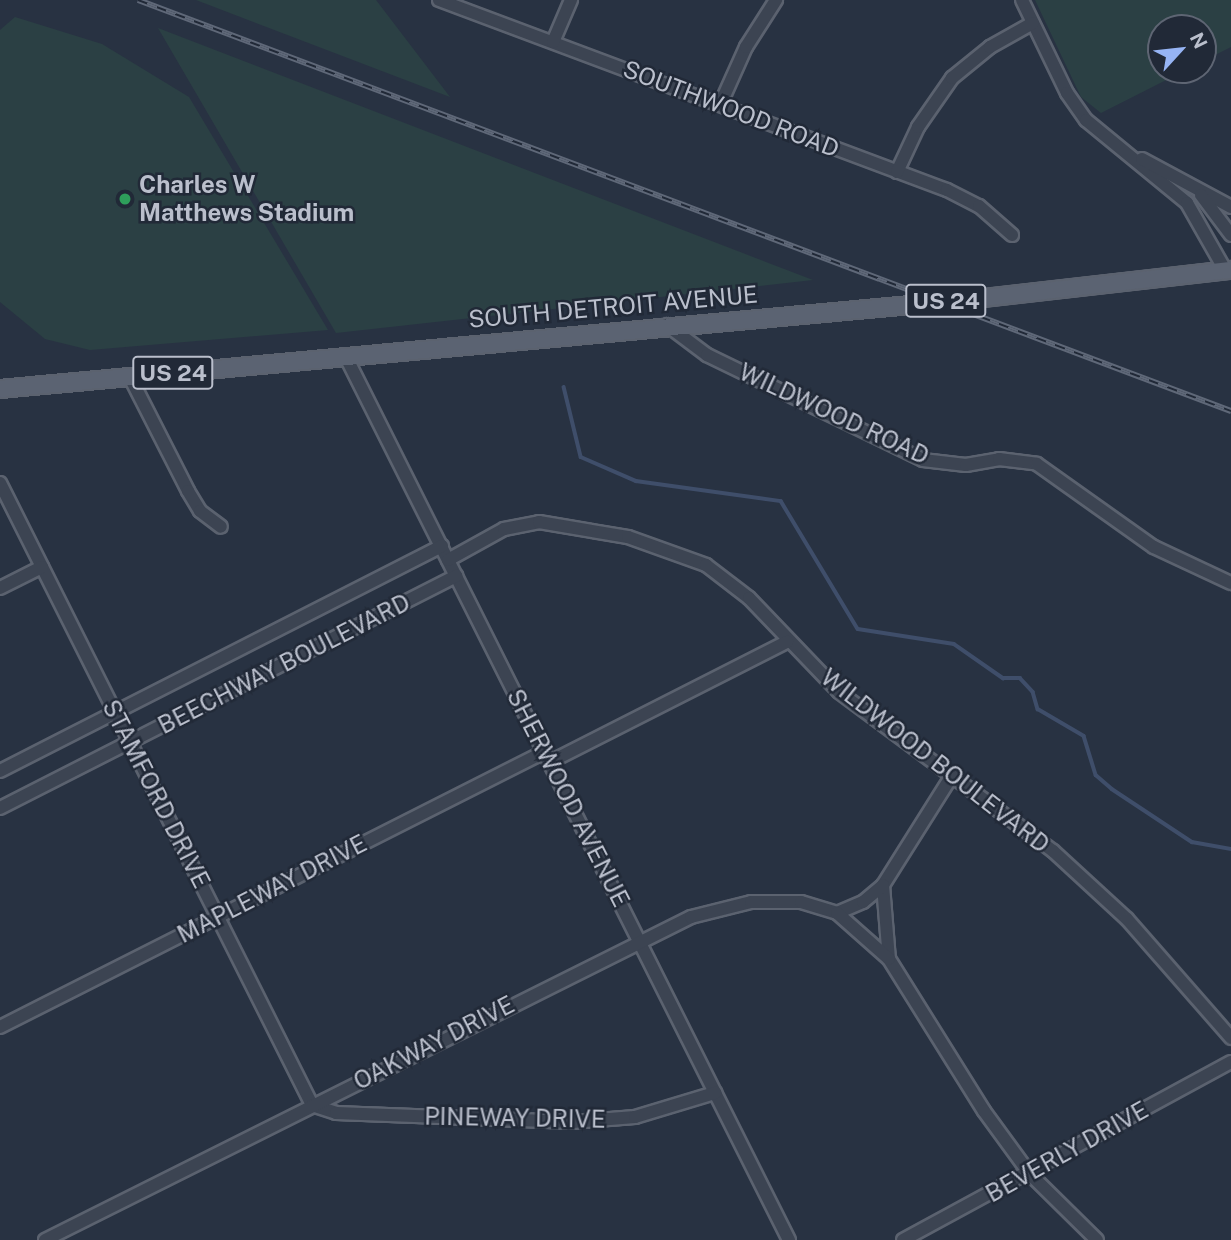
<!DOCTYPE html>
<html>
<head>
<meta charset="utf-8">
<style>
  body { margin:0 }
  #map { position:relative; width:1231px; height:1240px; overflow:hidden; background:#283242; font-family:"Public Sans",sans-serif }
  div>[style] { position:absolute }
  .green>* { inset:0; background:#2b4044 }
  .stream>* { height:3.5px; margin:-1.75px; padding:0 1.75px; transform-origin:1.75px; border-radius:1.75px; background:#3f4e6a }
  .roads { filter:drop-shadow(2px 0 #5b626f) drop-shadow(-2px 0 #5b626f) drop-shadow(0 2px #5b626f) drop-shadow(0 -2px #5b626f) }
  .minor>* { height:12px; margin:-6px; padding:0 6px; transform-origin:6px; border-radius:6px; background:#3c4452 }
  .major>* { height:16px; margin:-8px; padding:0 8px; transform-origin:8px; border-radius:8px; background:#5b6372 }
  .rail>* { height:6px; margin-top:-3px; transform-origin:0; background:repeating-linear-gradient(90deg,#212937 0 10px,#5f6878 0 20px); box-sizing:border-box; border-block:2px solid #5f6878 }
  .dots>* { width:19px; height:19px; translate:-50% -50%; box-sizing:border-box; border:4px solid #212937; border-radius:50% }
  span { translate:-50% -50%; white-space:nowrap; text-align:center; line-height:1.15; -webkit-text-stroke:5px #212937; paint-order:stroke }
  .shield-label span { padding:2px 5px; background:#212937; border:2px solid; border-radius:5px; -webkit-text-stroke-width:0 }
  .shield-label { font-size:23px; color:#babfcc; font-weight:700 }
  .street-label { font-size:24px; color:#babfcc }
  .poi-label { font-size:24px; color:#babfcc; font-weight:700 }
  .left { translate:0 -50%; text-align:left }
  .north { position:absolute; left:1147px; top:14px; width:70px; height:70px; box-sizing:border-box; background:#212937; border:2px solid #5e6573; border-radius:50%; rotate:63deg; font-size:19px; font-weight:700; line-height:28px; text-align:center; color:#babfcc }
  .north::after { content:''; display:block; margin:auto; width:24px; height:32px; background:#96b4f4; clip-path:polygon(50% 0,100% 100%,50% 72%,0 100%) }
</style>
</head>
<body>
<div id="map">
  <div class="green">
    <i style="clip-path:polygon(196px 0,376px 0,450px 97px)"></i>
    <i style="clip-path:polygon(1035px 0,1231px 0,1231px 47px,1203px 61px,1203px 28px,1161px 28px,1161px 70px,1186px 70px,1101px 113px,1081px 97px)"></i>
    <i style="clip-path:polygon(15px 17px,102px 44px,189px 97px,328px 330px,90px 350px,45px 339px,0 302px,0 30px)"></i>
    <i style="clip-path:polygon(158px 28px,813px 280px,336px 333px)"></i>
  </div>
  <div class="stream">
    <i style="left:564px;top:387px;width:72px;rotate:76.3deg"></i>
    <i style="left:581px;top:457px;width:60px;rotate:23.6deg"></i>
    <i style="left:636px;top:481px;width:146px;rotate:7.9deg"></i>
    <i style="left:781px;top:501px;width:149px;rotate:59deg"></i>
    <i style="left:858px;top:629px;width:97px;rotate:8.9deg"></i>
    <i style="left:954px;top:644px;width:60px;rotate:34.8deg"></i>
    <i style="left:1003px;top:678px;width:17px"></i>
    <i style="left:1020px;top:678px;width:19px;rotate:47deg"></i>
    <i style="left:1033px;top:692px;width:18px;rotate:74deg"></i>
    <i style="left:1038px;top:709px;width:53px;rotate:30.4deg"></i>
    <i style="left:1084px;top:736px;width:41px;rotate:72.9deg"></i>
    <i style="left:1096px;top:775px;width:21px;rotate:41deg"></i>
    <i style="left:1112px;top:789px;width:96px;rotate:33.5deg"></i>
    <i style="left:1192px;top:842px;width:40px;rotate:10deg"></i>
  </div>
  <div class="roads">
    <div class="minor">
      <i style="left:439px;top:0;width:542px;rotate:20.51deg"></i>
      <i style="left:947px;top:190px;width:36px;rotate:27deg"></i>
      <i style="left:979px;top:206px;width:44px;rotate:41.3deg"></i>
      <i style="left:1022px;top:0;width:103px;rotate:64.2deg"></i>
      <i style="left:1067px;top:93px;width:33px;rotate:55deg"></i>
      <i style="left:1086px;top:120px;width:131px;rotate:39.4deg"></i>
      <i style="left:1187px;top:203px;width:77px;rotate:60.4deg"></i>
      <i style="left:553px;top:42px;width:46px;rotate:-66.8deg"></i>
      <i style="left:720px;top:105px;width:64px;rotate:-65.9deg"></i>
      <i style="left:746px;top:47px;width:56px;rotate:-57.4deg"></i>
      <i style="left:1142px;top:159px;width:101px;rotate:28.3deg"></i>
      <i style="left:897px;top:172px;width:50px;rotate:-65deg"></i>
      <i style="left:918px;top:127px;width:60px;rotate:-55.2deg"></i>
      <i style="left:952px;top:78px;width:49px;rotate:-39.2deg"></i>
      <i style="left:990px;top:47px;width:49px;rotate:-29.2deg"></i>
      <i style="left:1201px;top:195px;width:50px;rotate:53.1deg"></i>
      <i style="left:667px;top:325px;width:50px;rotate:36.9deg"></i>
      <i style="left:707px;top:355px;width:240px;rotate:25.9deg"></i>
      <i style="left:923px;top:460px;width:43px;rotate:6.6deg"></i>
      <i style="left:966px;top:465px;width:34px;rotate:-10deg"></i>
      <i style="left:999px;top:459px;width:38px;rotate:7deg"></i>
      <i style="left:1037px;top:464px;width:143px;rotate:35.4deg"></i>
      <i style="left:1154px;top:547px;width:85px;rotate:25.1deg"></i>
      <i style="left:346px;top:357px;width:988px;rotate:63.36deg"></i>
      <i style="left:130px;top:377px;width:128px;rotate:63deg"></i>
      <i style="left:188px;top:491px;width:23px;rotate:59deg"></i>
      <i style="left:200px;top:511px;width:26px;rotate:37deg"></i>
      <i style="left:0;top:483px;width:696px;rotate:63.36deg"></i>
      <i style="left:312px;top:1105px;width:25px;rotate:18deg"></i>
      <i style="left:336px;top:1113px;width:236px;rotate:2.2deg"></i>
      <i style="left:572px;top:1122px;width:63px;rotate:-4.5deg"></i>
      <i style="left:635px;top:1117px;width:84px;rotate:-16.7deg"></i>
      <i style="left:448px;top:560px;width:64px;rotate:-29deg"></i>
      <i style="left:504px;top:529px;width:36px;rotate:-11deg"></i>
      <i style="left:539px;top:522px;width:90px;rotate:9.6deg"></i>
      <i style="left:628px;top:537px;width:83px;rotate:19.7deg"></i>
      <i style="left:706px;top:565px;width:54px;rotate:37.5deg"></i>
      <i style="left:749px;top:598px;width:130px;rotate:46.2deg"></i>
      <i style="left:839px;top:692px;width:267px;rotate:36.6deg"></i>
      <i style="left:1053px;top:851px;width:100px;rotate:42.6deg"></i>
      <i style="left:1127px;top:919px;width:158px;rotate:48.8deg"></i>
      <i style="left:0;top:588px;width:47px;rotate:-26.6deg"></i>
      <i style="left:550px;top:762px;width:266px;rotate:-26.9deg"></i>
      <i style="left:0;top:771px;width:496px;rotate:-27deg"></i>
      <i style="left:953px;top:774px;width:131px;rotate:122.2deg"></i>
      <i style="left:883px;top:885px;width:74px;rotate:85.4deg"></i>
      <i style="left:889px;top:959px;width:179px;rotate:58deg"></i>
      <i style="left:984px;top:1111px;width:78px;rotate:53.9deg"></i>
      <i style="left:1030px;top:1174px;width:94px;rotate:44.6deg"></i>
      <i style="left:0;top:808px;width:512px;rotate:-26.97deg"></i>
      <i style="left:837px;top:913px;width:28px;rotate:-23deg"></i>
      <i style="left:863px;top:902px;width:26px;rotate:-40deg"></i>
      <i style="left:0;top:1027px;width:610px;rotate:-26.82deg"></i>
      <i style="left:45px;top:1240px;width:722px;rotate:-26.57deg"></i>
      <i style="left:691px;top:917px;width:62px;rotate:-14deg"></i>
      <i style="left:751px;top:902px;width:50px"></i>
      <i style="left:801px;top:902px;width:38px;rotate:17deg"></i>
      <i style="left:837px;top:913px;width:69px;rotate:41.5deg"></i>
      <i style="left:903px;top:1240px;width:373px;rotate:-28.5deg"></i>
    </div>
    <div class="major">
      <i style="left:0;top:389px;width:979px;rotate:-5.27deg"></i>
      <i style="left:975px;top:299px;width:258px;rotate:-6.5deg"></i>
    </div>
  </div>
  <div class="rail">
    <i style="left:138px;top:0;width:1168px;rotate:20.61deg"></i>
  </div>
  <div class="dots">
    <i style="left:125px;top:199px;background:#2e9e5b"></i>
  </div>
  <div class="shield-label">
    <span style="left:946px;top:301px">US 24</span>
    <span style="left:173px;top:373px">US 24</span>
  </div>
  <div class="street-label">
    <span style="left:731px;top:109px;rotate:21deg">SOUTHWOOD ROAD</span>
    <span style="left:613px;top:307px;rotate:-5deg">SOUTH DETROIT AVENUE</span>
    <span style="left:834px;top:414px;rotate:25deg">WILDWOOD ROAD</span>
    <span style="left:284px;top:664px;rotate:-27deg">BEECHWAY BOULEVARD</span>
    <span style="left:935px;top:761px;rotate:38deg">WILDWOOD BOULEVARD</span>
    <span style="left:156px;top:794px;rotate:63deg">STAMFORD DRIVE</span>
    <span style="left:568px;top:798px;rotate:63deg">SHERWOOD AVENUE</span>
    <span style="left:272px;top:889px;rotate:-27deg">MAPLEWAY DRIVE</span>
    <span style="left:434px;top:1043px;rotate:-27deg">OAKWAY DRIVE</span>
    <span style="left:515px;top:1118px;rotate:1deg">PINEWAY DRIVE</span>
    <span style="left:1067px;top:1152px;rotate:-29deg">BEVERLY DRIVE</span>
  </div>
  <div class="poi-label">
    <span class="left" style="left:139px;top:199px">Charles W<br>Matthews Stadium</span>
  </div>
  <div class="north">N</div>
</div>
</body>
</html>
